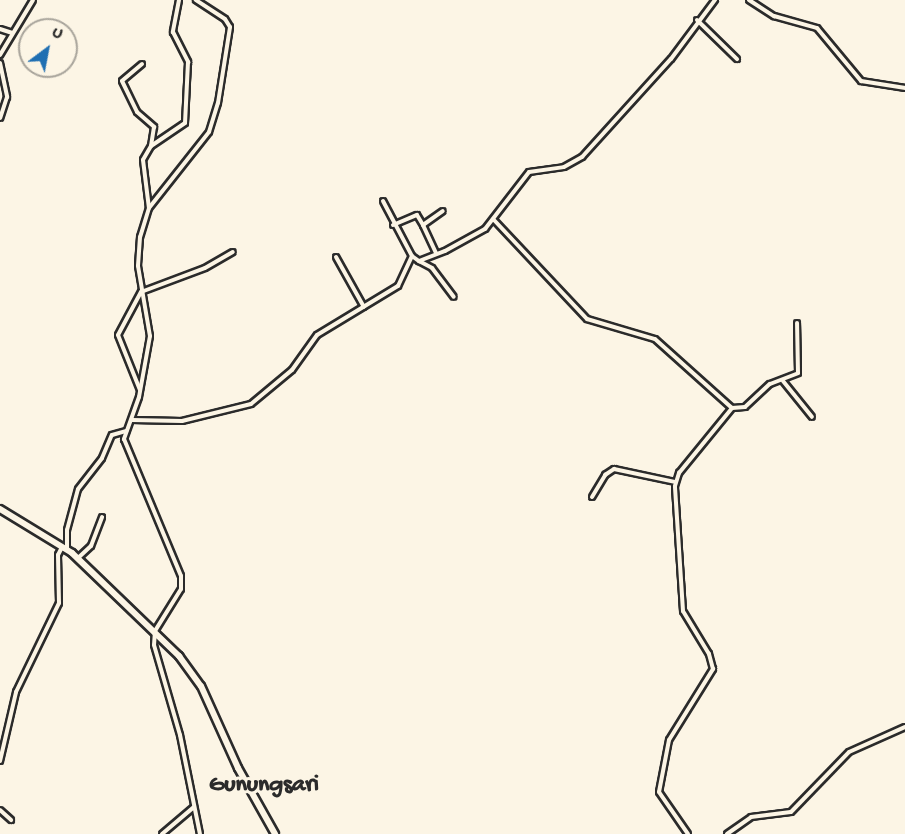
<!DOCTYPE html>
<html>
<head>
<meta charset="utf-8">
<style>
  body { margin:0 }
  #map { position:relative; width:905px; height:834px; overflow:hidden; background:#fcf5e5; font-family:"Gochi Hand",sans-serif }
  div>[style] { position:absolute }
  .roads { filter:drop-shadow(2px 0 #2b2b2b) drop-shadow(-2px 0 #2b2b2b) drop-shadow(0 2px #2b2b2b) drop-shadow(0 -2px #2b2b2b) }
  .street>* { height:4px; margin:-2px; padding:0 2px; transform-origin:2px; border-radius:2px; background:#fcf5e5 }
  .secondary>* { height:6px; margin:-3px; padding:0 3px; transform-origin:3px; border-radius:3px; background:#fcf5e5 }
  span { translate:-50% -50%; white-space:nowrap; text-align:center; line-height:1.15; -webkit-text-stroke:6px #fcf5e5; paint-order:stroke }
  .quarter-label { font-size:24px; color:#2b2b2b; font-weight:700 }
  .north { position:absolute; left:18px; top:18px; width:60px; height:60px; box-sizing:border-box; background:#fcf5e5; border:2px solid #a8a49b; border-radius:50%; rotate:32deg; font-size:16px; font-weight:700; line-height:24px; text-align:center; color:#2b2b2b }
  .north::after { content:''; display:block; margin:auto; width:21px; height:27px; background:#1f6fb2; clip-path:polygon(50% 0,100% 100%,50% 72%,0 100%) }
</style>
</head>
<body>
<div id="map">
  <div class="roads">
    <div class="street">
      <i style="left:179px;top:0;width:33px;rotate:101deg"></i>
      <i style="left:173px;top:32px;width:34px;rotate:63deg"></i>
      <i style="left:188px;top:62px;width:61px;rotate:92.8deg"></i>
      <i style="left:185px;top:123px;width:41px;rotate:145.9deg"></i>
      <i style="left:151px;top:146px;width:16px;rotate:120deg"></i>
      <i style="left:143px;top:160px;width:48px;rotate:82.9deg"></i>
      <i style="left:149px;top:208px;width:30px;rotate:107deg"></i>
      <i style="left:140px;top:237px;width:29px;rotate:94deg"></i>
      <i style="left:138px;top:266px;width:71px;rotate:80.3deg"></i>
      <i style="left:150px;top:336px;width:62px;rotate:100.2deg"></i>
      <i style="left:139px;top:397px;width:45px;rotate:109.7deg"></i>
      <i style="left:124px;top:439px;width:148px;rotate:67.4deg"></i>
      <i style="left:181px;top:576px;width:13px;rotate:90deg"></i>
      <i style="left:181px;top:589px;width:49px;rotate:121.8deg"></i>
      <i style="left:155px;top:631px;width:14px;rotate:94deg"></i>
      <i style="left:154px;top:645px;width:94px;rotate:73.9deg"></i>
      <i style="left:180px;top:735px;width:101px;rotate:78.6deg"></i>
      <i style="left:749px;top:0;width:30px;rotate:33deg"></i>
      <i style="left:774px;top:16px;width:45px;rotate:15.6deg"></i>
      <i style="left:817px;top:28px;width:69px;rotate:50.3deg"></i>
      <i style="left:861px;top:81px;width:45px;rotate:9deg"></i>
      <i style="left:697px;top:20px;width:56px;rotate:44.3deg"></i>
      <i style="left:0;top:29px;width:13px;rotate:18deg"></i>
      <i style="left:0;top:55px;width:64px;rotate:-59deg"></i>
      <i style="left:0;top:63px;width:35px;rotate:78deg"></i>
      <i style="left:7px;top:97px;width:22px;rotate:108deg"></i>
      <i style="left:142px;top:64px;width:26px;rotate:140deg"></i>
      <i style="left:122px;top:81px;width:34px;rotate:64deg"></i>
      <i style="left:137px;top:112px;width:23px;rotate:41deg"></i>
      <i style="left:154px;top:127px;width:19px;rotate:99deg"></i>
      <i style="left:383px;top:201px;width:62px;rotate:62.2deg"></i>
      <i style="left:149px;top:208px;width:97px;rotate:-51.7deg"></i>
      <i style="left:209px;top:132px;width:30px;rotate:-73deg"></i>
      <i style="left:218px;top:103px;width:77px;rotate:-81deg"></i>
      <i style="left:230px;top:27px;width:9px;rotate:-122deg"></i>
      <i style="left:225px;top:19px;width:35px;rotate:-147deg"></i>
      <i style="left:494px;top:220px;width:136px;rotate:46.8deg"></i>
      <i style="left:587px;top:319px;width:71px;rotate:16.4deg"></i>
      <i style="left:655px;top:339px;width:103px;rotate:41.9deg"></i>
      <i style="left:732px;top:408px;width:13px;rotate:-4deg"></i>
      <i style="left:745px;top:407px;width:34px;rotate:-43deg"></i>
      <i style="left:770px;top:384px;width:30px;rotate:-21deg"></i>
      <i style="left:798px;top:373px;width:50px;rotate:-91.1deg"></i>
      <i style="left:393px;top:225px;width:26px;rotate:-23deg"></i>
      <i style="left:417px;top:215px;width:12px;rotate:59deg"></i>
      <i style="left:436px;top:253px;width:31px;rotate:-115deg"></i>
      <i style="left:423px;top:225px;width:24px;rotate:-35deg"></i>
      <i style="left:336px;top:257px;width:57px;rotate:60.8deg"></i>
      <i style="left:419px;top:261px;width:15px;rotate:28deg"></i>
      <i style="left:432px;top:268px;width:36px;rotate:53deg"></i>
      <i style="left:783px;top:381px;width:46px;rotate:51.1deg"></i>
      <i style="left:140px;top:390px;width:59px;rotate:-111.8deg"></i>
      <i style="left:118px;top:335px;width:49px;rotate:-61.9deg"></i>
      <i style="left:141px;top:292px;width:68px;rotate:-20.6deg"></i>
      <i style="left:205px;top:268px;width:32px;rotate:-30deg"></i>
      <i style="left:132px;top:420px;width:50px;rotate:1.1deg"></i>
      <i style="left:182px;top:421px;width:71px;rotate:-13.8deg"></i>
      <i style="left:251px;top:404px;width:53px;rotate:-39.7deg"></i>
      <i style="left:292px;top:370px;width:43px;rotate:-54.5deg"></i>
      <i style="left:317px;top:335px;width:95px;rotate:-31.2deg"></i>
      <i style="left:398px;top:286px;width:33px;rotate:-65deg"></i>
      <i style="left:412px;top:256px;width:9px;rotate:36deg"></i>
      <i style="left:419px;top:261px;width:28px;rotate:-21deg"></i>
      <i style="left:445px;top:251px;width:46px;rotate:-28.8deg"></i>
      <i style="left:485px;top:229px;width:72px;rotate:-52.3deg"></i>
      <i style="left:529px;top:172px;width:35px;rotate:-8deg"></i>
      <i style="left:564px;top:167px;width:21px;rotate:-29deg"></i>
      <i style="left:582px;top:157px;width:132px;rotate:-47.8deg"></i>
      <i style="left:671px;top:59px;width:74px;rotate:-53.3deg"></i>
      <i style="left:592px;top:497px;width:26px;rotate:-59deg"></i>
      <i style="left:605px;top:475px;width:11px;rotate:-34deg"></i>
      <i style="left:614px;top:469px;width:62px;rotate:12deg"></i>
      <i style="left:67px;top:550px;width:20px;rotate:-90deg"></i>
      <i style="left:67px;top:530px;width:42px;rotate:-75deg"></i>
      <i style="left:78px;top:489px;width:39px;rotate:-52deg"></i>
      <i style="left:102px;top:458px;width:25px;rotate:-67deg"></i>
      <i style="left:112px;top:435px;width:15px;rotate:-16deg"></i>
      <i style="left:78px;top:558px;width:18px;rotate:-43deg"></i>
      <i style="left:91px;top:546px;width:31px;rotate:-69deg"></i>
      <i style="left:0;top:761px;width:71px;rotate:-76.9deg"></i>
      <i style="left:16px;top:692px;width:99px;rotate:-64.2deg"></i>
      <i style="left:59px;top:603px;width:48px;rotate:-91.2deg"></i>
      <i style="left:58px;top:555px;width:9px;rotate:-63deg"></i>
      <i style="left:0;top:810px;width:15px;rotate:42deg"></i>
      <i style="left:162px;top:834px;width:42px;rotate:-40.2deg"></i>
      <i style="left:688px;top:834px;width:51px;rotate:-124.6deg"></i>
      <i style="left:659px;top:792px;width:53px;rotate:-79.1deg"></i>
      <i style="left:669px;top:740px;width:84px;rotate:-58.2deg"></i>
      <i style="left:713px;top:669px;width:16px;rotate:-105deg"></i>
      <i style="left:709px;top:654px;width:50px;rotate:-121.2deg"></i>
      <i style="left:683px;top:611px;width:125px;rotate:-93.7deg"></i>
      <i style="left:675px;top:486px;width:14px;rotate:-73deg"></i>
      <i style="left:679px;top:473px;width:84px;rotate:-50.8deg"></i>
      <i style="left:727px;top:834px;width:29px;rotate:-35deg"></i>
      <i style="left:751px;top:817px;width:40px;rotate:-7.1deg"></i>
      <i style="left:791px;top:812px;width:83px;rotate:-46deg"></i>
      <i style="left:849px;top:752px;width:61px;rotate:-24.1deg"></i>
    </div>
    <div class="secondary">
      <i style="left:0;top:509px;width:84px;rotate:31.4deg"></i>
      <i style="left:72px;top:553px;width:149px;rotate:43.9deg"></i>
      <i style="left:179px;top:656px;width:37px;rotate:54deg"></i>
      <i style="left:201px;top:686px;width:90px;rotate:65.7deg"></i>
      <i style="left:238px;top:768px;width:76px;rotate:60.7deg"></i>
    </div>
  </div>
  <div class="quarter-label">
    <span style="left:264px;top:786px">Gunungsari</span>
  </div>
  <div class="north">U</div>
</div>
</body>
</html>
